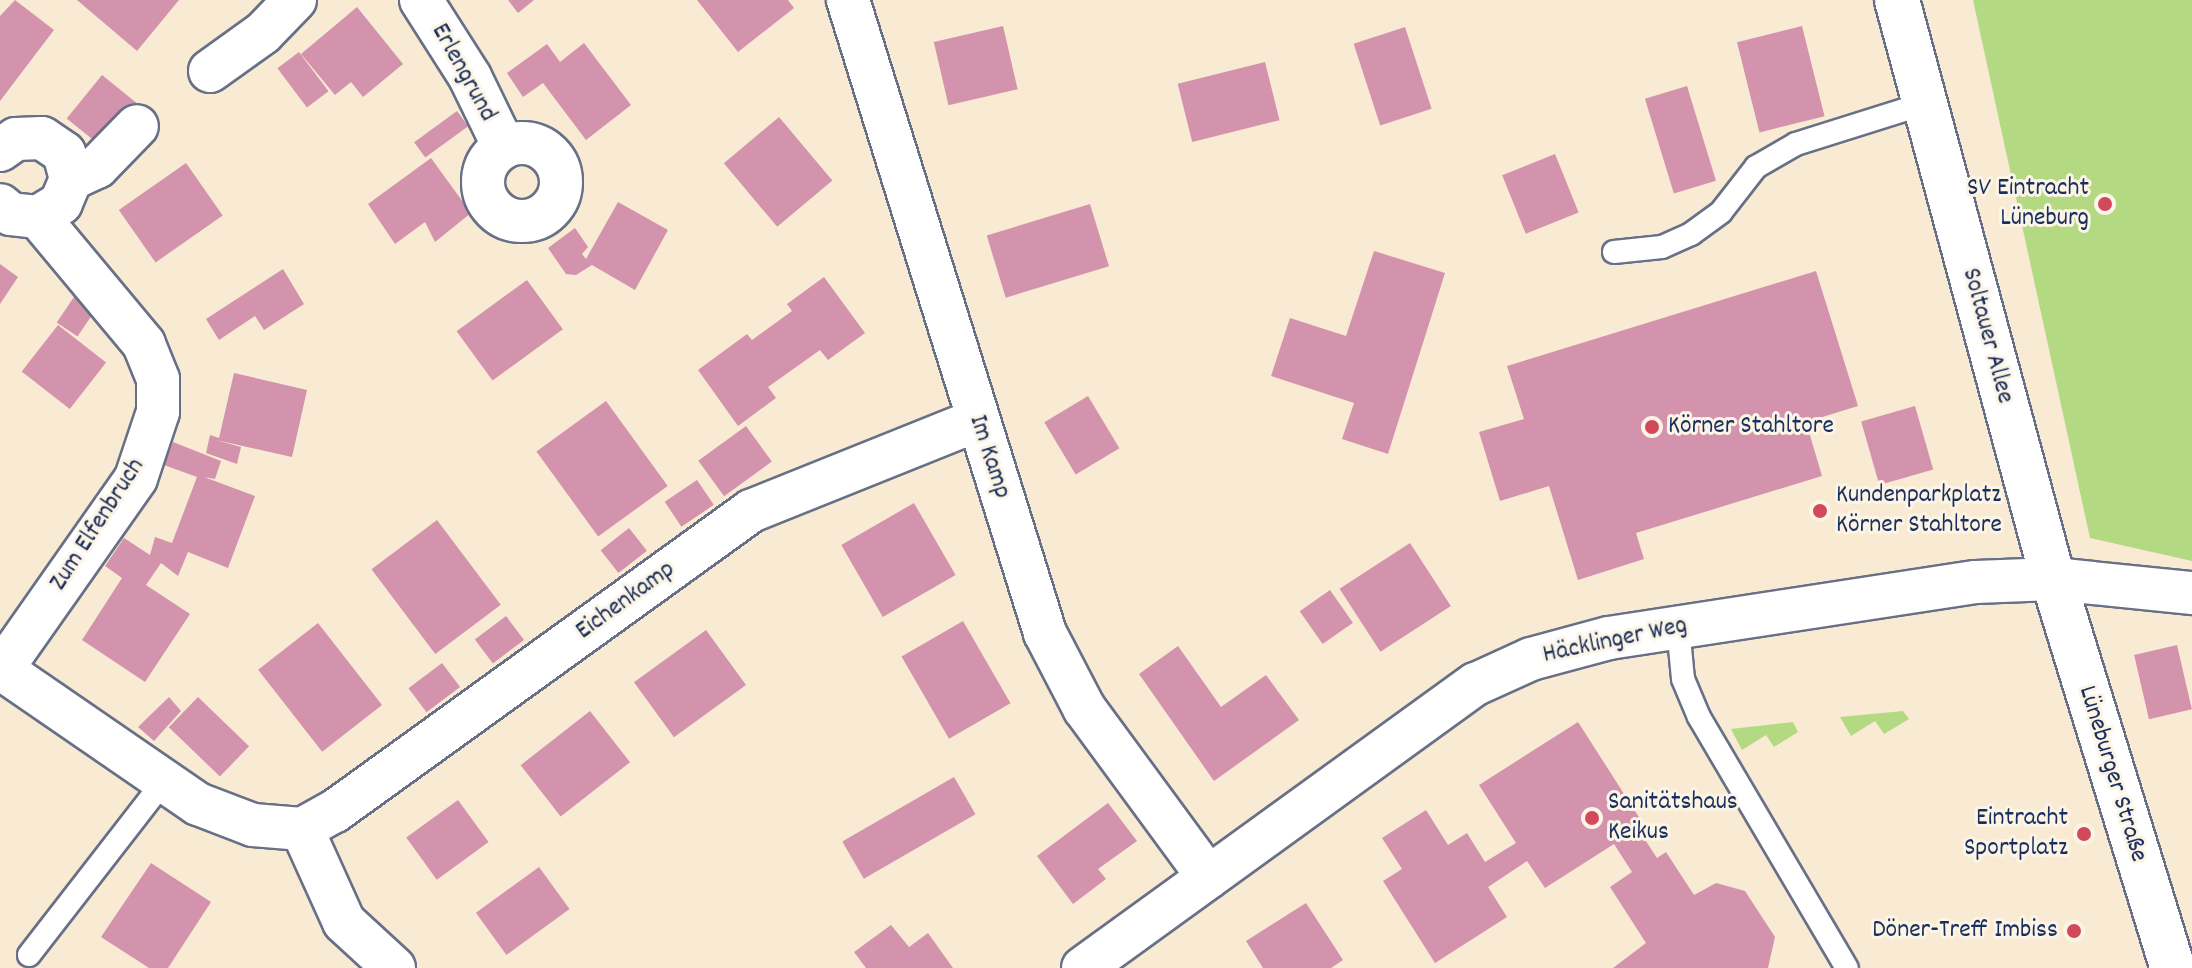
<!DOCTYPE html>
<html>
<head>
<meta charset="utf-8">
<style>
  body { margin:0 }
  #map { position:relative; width:2192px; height:968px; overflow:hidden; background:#f8ead3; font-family:Dekko,sans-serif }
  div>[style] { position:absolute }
  .green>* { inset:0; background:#b3d983 }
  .building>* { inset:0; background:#d493ad; transform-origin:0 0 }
  .roads { filter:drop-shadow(2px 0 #687087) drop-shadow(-2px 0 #687087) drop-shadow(0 2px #687087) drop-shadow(0 -2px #687087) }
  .service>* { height:22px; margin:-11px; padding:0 11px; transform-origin:11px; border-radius:11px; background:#fff }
  .minor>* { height:42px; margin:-21px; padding:0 21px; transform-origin:21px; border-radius:21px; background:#fff }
  .minor>.ring { margin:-21px; padding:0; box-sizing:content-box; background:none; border:42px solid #fff; border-radius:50% }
  .tertiary>* { height:44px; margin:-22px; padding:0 22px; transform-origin:22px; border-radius:22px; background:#fff }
  .dots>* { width:22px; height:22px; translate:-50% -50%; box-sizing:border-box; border:4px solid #fcf5e5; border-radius:50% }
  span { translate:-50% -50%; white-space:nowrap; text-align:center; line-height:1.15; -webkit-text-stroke:6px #fcf5e5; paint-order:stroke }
  .street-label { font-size:26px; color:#1b2f5e }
  .poi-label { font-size:26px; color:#1b2f5e }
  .right { translate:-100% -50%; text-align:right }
  .left { translate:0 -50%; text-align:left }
</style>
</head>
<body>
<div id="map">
  <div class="green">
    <i style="clip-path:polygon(1973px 0,2192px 0,2192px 561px,2090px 538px)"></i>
    <i style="clip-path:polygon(1903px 711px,1909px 719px,1884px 734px,1875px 721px,1851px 736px,1840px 717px)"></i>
    <i style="clip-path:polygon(1793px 722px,1798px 732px,1774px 747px,1766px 735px,1742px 750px,1731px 729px)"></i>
  </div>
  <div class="building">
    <i style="clip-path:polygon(15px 0,54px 30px,0 101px,0 16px)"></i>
    <i style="clip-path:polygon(77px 0,179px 0,137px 51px)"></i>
    <i style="clip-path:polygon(508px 0,534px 0,518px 13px)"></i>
    <i style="clip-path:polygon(697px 0,788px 0,794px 8px,738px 52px)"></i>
    <i style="clip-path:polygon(357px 7px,403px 64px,363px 97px,351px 82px,335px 95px,301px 54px)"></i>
    <i style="left:1003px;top:26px;width:65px;height:71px;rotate:77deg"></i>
    <i style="left:1802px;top:26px;width:93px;height:67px;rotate:76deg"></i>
    <i style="left:1405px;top:27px;width:86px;height:54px;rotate:72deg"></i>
    <i style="clip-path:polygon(584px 43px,631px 105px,586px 140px,543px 83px,523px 97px,507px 73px,547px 44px,560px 62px)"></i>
    <i style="left:299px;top:52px;width:49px;height:27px;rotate:53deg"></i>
    <i style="left:1265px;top:62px;width:60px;height:90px;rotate:76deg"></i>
    <i style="left:102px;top:75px;width:45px;height:56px;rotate:39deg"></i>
    <i style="left:1687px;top:86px;width:99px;height:44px;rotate:73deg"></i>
    <i style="left:457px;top:111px;width:19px;height:53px;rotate:54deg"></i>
    <i style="left:779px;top:117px;width:83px;height:72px;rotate:50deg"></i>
    <i style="left:1555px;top:154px;width:63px;height:57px;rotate:68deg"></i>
    <i style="clip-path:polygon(431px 158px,471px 213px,435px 242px,425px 222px,395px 244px,368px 204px)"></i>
    <i style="left:186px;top:163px;width:64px;height:82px;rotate:55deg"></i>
    <i style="clip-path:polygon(618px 202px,668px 230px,635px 290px,592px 265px,576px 275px,566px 274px,548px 248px,575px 228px,588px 247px,582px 254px,586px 259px)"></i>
    <i style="left:1090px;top:204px;width:65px;height:108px;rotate:73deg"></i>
    <i style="clip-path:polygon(1374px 251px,1445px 273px,1388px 454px,1342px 439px,1354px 403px,1271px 376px,1290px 318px,1346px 336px)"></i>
    <i style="clip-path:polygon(0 264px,18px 277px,0 304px)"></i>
    <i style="clip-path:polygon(283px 269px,304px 304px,264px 330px,255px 316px,219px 340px,206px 319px)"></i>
    <i style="clip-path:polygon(1816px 271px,1858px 406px,1806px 422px,1822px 476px,1636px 533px,1644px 559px,1578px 580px,1549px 486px,1500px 501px,1479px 432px,1524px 419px,1507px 366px)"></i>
    <i style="clip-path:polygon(824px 277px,865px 333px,828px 360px,820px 350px,768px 387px,776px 398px,738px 426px,698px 370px,747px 334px,752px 340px,792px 311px,787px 304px)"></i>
    <i style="left:527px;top:280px;width:61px;height:87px;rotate:54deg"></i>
    <i style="left:78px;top:291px;width:25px;height:38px;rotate:34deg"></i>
    <i style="left:58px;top:325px;width:61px;height:59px;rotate:38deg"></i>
    <i style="clip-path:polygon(234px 373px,307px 390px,292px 457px,216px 440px,241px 447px,237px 464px,206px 453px,210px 435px,219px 438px)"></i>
    <i style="left:1088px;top:396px;width:61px;height:51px;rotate:59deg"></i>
    <i style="left:606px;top:401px;width:105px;height:86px;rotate:54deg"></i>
    <i style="left:1915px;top:406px;width:66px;height:56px;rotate:74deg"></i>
    <i style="left:746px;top:426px;width:44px;height:59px;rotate:54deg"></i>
    <i style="clip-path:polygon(173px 442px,221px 461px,215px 479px,204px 477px,255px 496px,228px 568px,188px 552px,178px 576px,161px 563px,146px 585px,190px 614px,145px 682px,82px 640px,122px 578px,105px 566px,124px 538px,150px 555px,155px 537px,172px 543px,197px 477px,164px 465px)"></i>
    <i style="left:697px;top:480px;width:30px;height:39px;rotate:56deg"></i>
    <i style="left:914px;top:503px;width:83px;height:84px;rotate:60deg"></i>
    <i style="left:437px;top:520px;width:106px;height:82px;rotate:53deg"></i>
    <i style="left:629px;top:528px;width:29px;height:36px;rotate:52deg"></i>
    <i style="left:1410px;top:543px;width:75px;height:84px;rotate:57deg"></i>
    <i style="left:1330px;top:590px;width:40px;height:37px;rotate:55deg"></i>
    <i style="left:506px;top:616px;width:30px;height:39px;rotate:53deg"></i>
    <i style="left:963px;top:621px;width:95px;height:71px;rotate:60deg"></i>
    <i style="left:318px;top:623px;width:104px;height:76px;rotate:52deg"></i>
    <i style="left:706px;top:630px;width:68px;height:89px;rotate:54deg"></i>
    <i style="left:2177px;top:645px;width:66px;height:44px;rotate:77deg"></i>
    <i style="clip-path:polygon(1178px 646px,1221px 707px,1266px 675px,1299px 720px,1214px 781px,1139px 674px)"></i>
    <i style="left:442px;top:663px;width:30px;height:42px;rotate:53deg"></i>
    <i style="clip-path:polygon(169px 697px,181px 711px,154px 741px,138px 727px)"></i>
    <i style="left:198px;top:697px;width:71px;height:42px;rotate:44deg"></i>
    <i style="left:590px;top:711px;width:65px;height:88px;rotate:52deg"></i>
    <i style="clip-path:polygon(1578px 722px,1644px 825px,1638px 829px,1657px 858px,1666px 852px,1694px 895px,1716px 883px,1745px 891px,1775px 937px,1768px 968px,1613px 968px,1646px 943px,1610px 887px,1632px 872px,1614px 844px,1545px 888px,1527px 861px,1488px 887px,1507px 917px,1435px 963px,1383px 881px,1402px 869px,1382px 838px,1426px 810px,1448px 845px,1467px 833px,1485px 862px,1516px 843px,1479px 785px)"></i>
    <i style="left:954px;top:777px;width:43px;height:129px;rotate:60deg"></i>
    <i style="left:458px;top:800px;width:52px;height:64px;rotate:54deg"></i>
    <i style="clip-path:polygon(1108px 803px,1137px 841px,1098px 869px,1106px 879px,1073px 904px,1037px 856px)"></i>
    <i style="clip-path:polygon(151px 863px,211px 902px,168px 968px,149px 968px,101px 937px)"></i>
    <i style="left:539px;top:867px;width:52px;height:78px;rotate:54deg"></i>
    <i style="clip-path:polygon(1306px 903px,1343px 960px,1331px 968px,1263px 968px,1246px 941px)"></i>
    <i style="clip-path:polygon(891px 925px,909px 947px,928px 933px,953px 968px,866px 968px,854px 952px)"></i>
  </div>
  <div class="roads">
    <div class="service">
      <i style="left:1614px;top:252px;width:48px;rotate:-5.9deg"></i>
      <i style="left:1662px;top:247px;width:32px;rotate:-24deg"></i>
      <i style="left:1691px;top:234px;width:37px;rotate:-36deg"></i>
      <i style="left:1721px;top:212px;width:57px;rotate:-52.1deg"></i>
      <i style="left:1756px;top:167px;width:46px;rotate:-29.9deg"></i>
      <i style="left:1796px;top:144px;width:133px;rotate:-17.5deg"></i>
      <i style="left:1678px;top:627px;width:52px;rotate:84.5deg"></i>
      <i style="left:1683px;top:679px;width:41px;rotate:67.2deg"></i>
      <i style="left:1699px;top:717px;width:291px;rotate:59.5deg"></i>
      <i style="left:29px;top:955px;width:219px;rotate:-52.2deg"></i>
    </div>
    <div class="minor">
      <i style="left:421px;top:0;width:91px;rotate:57.5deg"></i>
      <i style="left:470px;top:77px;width:78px;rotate:64.1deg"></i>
      <i style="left:848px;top:0;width:663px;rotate:72.71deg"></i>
      <i style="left:1045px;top:633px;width:85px;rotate:62.5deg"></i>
      <i style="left:1084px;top:708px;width:210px;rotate:53.7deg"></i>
      <i style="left:210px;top:71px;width:65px;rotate:-35.6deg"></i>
      <i style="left:263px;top:33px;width:46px;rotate:-45.9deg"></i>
      <i class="ring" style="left:483px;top:143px;width:36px;height:36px"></i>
      <i style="left:0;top:150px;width:19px;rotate:-35deg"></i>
      <i style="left:16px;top:139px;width:26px;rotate:-2deg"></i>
      <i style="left:42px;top:138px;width:27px;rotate:34deg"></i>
      <i style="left:64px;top:153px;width:27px;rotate:75deg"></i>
      <i style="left:71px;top:179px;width:26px;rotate:113deg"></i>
      <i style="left:61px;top:203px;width:27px;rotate:149deg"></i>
      <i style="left:38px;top:217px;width:27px;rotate:-174deg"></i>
      <i style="left:11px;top:214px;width:14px;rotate:-141deg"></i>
      <i style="left:71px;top:179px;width:29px;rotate:-25deg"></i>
      <i style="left:97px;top:167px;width:57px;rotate:-45.7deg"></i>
      <i style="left:0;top:668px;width:240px;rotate:34.5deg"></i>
      <i style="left:198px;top:804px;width:59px;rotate:20.9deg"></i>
      <i style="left:253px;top:825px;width:49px;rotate:4.7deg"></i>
      <i style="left:302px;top:829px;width:102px;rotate:65.7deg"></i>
      <i style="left:344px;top:922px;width:68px;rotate:42.6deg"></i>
      <i style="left:2px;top:669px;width:233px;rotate:-54.9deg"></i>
      <i style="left:136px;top:478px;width:70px;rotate:-71.6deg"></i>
      <i style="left:158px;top:412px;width:33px;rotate:-90deg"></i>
      <i style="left:158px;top:379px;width:38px;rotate:-112deg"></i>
      <i style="left:144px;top:344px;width:165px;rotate:-129.8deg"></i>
      <i style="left:302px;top:829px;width:38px;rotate:-29deg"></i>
      <i style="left:335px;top:811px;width:513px;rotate:-35.8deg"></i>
      <i style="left:751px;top:511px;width:244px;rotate:-21.9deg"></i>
      <i style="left:1083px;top:968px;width:485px;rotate:-35.9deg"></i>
      <i style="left:1476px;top:684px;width:60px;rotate:-24.4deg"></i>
      <i style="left:1531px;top:659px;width:81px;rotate:-15.1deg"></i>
      <i style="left:1609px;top:638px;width:371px;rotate:-8.7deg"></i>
      <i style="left:1976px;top:582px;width:77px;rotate:-2.2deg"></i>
      <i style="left:2053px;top:579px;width:140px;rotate:5.8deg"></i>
    </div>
    <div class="tertiary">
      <i style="left:1897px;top:0;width:600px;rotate:74.92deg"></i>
      <i style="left:2053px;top:579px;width:407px;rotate:72.9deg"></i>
    </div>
  </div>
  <div class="dots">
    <i style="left:2105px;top:204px;background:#d1495b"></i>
    <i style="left:1652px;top:427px;background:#d1495b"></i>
    <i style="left:1820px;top:511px;background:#d1495b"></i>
    <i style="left:1592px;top:818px;background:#d1495b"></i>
    <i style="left:2084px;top:834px;background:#d1495b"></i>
    <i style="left:2074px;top:931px;background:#d1495b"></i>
  </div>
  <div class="street-label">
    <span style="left:463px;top:73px;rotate:61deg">Erlengrund</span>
    <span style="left:1987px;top:336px;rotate:75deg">Soltauer Allee</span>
    <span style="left:989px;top:457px;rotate:72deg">Im Kamp</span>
    <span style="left:98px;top:525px;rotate:-57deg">Zum Elfenbruch</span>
    <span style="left:626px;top:601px;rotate:-36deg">Eichenkamp</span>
    <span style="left:1615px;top:641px;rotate:-12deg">Häcklinger Weg</span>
    <span style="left:2112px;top:774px;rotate:73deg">Lüneburger Straße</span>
  </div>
  <div class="poi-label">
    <span class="right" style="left:2089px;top:204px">SV Eintracht<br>Lüneburg</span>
    <span class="left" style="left:1668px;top:427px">Körner Stahltore</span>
    <span class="left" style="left:1836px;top:511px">Kundenparkplatz<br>Körner Stahltore</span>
    <span class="left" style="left:1608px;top:818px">Sanitätshaus<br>Keikus</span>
    <span class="right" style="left:2068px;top:834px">Eintracht<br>Sportplatz</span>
    <span class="right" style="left:2058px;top:931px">Döner-Treff Imbiss</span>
  </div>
</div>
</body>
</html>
